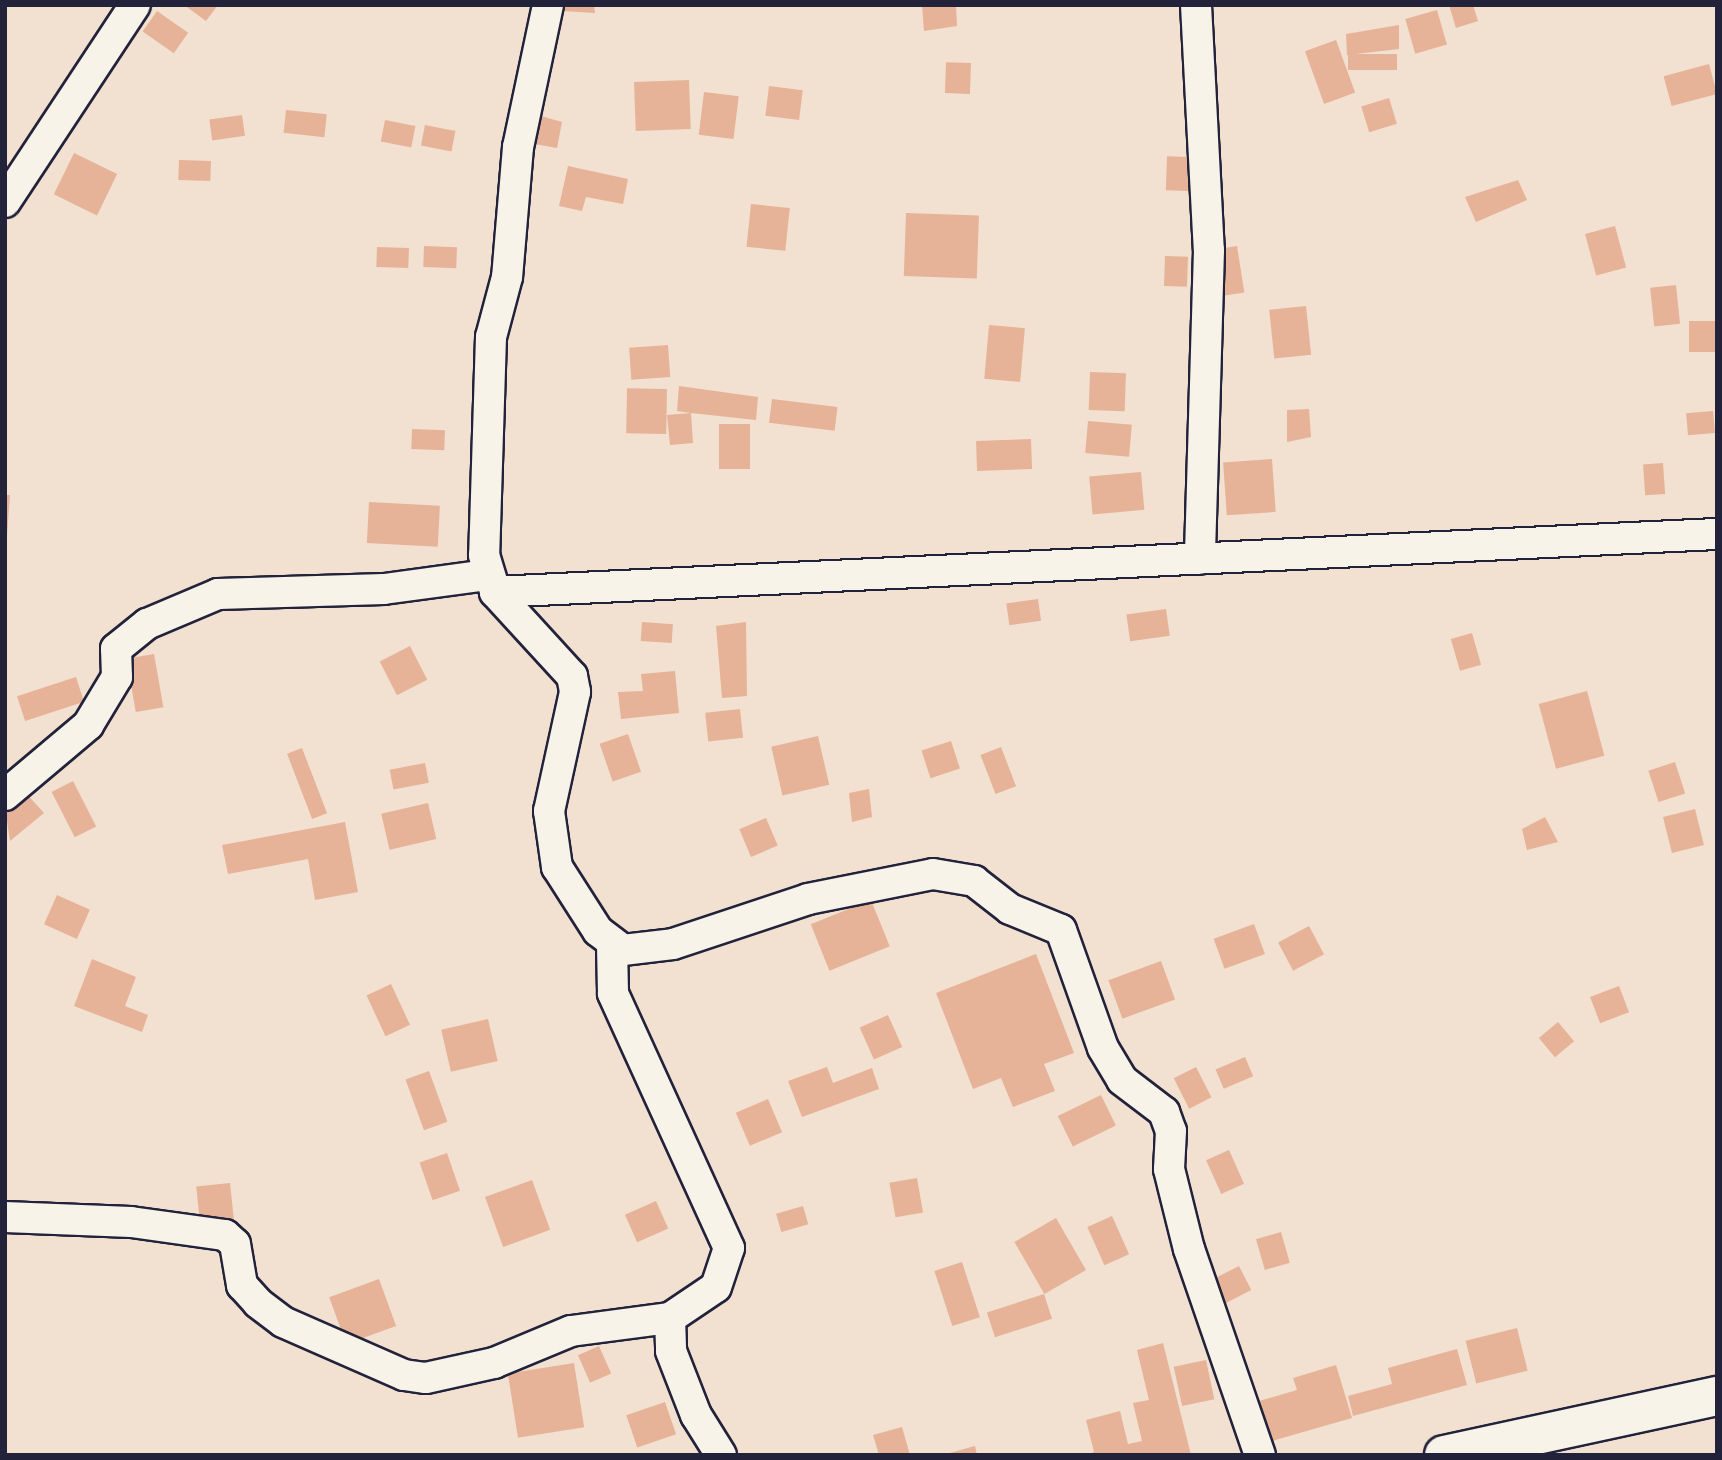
<!DOCTYPE html>
<html>
<head>
<meta charset="utf-8">
<style>
  body { margin:0 }
  #map { position:relative; width:1722px; height:1460px; overflow:hidden; background:#f2e0d0; font-family:Pangolin,sans-serif }
  div>[style] { position:absolute }
  .building>* { inset:0; background:#e6b398; transform-origin:0 0 }
  .roads { filter:drop-shadow(2px 0 #22223b) drop-shadow(-2px 0 #22223b) drop-shadow(0 2px #22223b) drop-shadow(0 -2px #22223b) }
  .street>* { height:30px; margin:-15px; padding:0 15px; transform-origin:15px; border-radius:15px; background:#f7f3e8 }
  .highway>* { height:38px; margin:-19px; padding:0 19px; transform-origin:19px; border-radius:19px; background:#f7f3e8 }
  span { translate:-50% -50%; white-space:nowrap; text-align:center; line-height:1.15; -webkit-text-stroke:5px #f7f3e8; paint-order:stroke }
  .frame { position:absolute; inset:0; border:7px solid #22223b; pointer-events:none }
</style>
</head>
<body>
<div id="map">
  <div class="building">
    <i style="clip-path:polygon(184px 5px,218px 5px,206px 21px)"></i>
    <i style="clip-path:polygon(562px 5px,594px 5px,595px 13px,562px 11px)"></i>
    <i style="clip-path:polygon(922px 5px,956px 5px,957px 26px,924px 31px)"></i>
    <i style="clip-path:polygon(1449px 5px,1473px 5px,1478px 21px,1456px 28px)"></i>
    <i style="left:1437px;top:10px;width:36px;height:33px;rotate:74deg"></i>
    <i style="left:157px;top:11px;width:38px;height:25px;rotate:35deg"></i>
    <i style="clip-path:polygon(1399px 25px,1399px 49px,1347px 55px,1346px 34px)"></i>
    <i style="left:1336px;top:40px;width:56px;height:33px;rotate:70deg"></i>
    <i style="left:1397px;top:54px;width:16px;height:49px;rotate:90deg"></i>
    <i style="left:971px;top:63px;width:31px;height:25px;rotate:92deg"></i>
    <i style="left:1709px;top:64px;width:31px;height:47px;rotate:75deg"></i>
    <i style="left:689px;top:80px;width:49px;height:55px;rotate:88deg"></i>
    <i style="left:769px;top:86px;width:34px;height:30px;rotate:7deg"></i>
    <i style="left:704px;top:92px;width:35px;height:43px;rotate:7deg"></i>
    <i style="left:1389px;top:98px;width:27px;height:29px;rotate:73deg"></i>
    <i style="left:286px;top:110px;width:41px;height:23px;rotate:6deg"></i>
    <i style="left:242px;top:115px;width:21px;height:33px;rotate:82deg"></i>
    <i style="clip-path:polygon(541px 116px,562px 122px,557px 148px,534px 144px)"></i>
    <i style="left:385px;top:120px;width:31px;height:22px;rotate:11deg"></i>
    <i style="left:425px;top:125px;width:31px;height:21px;rotate:11deg"></i>
    <i style="left:74px;top:153px;width:48px;height:46px;rotate:26deg"></i>
    <i style="left:1189px;top:157px;width:34px;height:22px;rotate:92deg"></i>
    <i style="left:179px;top:160px;width:32px;height:20px;rotate:2deg"></i>
    <i style="clip-path:polygon(568px 166px,628px 179px,623px 204px,586px 197px,582px 211px,559px 206px)"></i>
    <i style="clip-path:polygon(1518px 180px,1527px 200px,1476px 222px,1465px 197px)"></i>
    <i style="left:751px;top:204px;width:39px;height:43px;rotate:6deg"></i>
    <i style="left:906px;top:213px;width:73px;height:63px;rotate:2deg"></i>
    <i style="left:1615px;top:226px;width:43px;height:31px;rotate:75deg"></i>
    <i style="left:424px;top:246px;width:33px;height:21px;rotate:2deg"></i>
    <i style="left:1237px;top:246px;width:47px;height:28px;rotate:81deg"></i>
    <i style="left:377px;top:247px;width:32px;height:20px;rotate:2deg"></i>
    <i style="left:1165px;top:256px;width:23px;height:30px;rotate:2deg"></i>
    <i style="left:1676px;top:285px;width:39px;height:26px;rotate:84deg"></i>
    <i style="left:1306px;top:306px;width:49px;height:37px;rotate:84deg"></i>
    <i style="left:1717px;top:321px;width:31px;height:28px;rotate:90deg"></i>
    <i style="left:989px;top:325px;width:36px;height:54px;rotate:5deg"></i>
    <i style="left:668px;top:345px;width:32px;height:39px;rotate:86deg"></i>
    <i style="left:1090px;top:372px;width:36px;height:38px;rotate:2deg"></i>
    <i style="clip-path:polygon(679px 386px,758px 397px,756px 420px,691px 413px,693px 443px,670px 445px,667px 415px,691px 413px,677px 411px)"></i>
    <i style="left:667px;top:389px;width:45px;height:40px;rotate:91deg"></i>
    <i style="left:772px;top:399px;width:66px;height:24px;rotate:7deg"></i>
    <i style="clip-path:polygon(1309px 409px,1311px 437px,1287px 442px,1287px 410px)"></i>
    <i style="left:1713px;top:411px;width:22px;height:27px;rotate:85deg"></i>
    <i style="left:1088px;top:421px;width:44px;height:32px;rotate:5deg"></i>
    <i style="left:719px;top:424px;width:31px;height:45px"></i>
    <i style="left:412px;top:429px;width:33px;height:20px;rotate:2deg"></i>
    <i style="left:1031px;top:439px;width:30px;height:55px;rotate:88deg"></i>
    <i style="left:1272px;top:459px;width:53px;height:49px;rotate:86deg"></i>
    <i style="left:1663px;top:463px;width:31px;height:20px;rotate:86deg"></i>
    <i style="left:1141px;top:472px;width:38px;height:52px;rotate:85deg"></i>
    <i style="clip-path:polygon(5px 495px,10px 495px,7px 536px,5px 536px)"></i>
    <i style="left:369px;top:502px;width:71px;height:41px;rotate:3deg"></i>
    <i style="left:1038px;top:599px;width:22px;height:32px;rotate:82deg"></i>
    <i style="left:1166px;top:609px;width:27px;height:40px;rotate:82deg"></i>
    <i style="left:642px;top:622px;width:31px;height:19px;rotate:4deg"></i>
    <i style="clip-path:polygon(746px 622px,747px 696px,722px 698px,716px 626px)"></i>
    <i style="left:1472px;top:633px;width:33px;height:22px;rotate:74deg"></i>
    <i style="left:410px;top:646px;width:38px;height:34px;rotate:63deg"></i>
    <i style="left:154px;top:654px;width:54px;height:28px;rotate:80deg"></i>
    <i style="clip-path:polygon(675px 671px,679px 713px,621px 719px,618px 692px,643px 691px,641px 674px)"></i>
    <i style="left:76px;top:677px;width:26px;height:62px;rotate:72deg"></i>
    <i style="left:1587px;top:691px;width:67px;height:50px;rotate:75deg"></i>
    <i style="left:740px;top:709px;width:29px;height:35px;rotate:84deg"></i>
    <i style="left:628px;top:734px;width:40px;height:30px;rotate:71deg"></i>
    <i style="left:818px;top:736px;width:50px;height:48px;rotate:77deg"></i>
    <i style="left:951px;top:741px;width:29px;height:31px;rotate:72deg"></i>
    <i style="left:1001px;top:747px;width:42px;height:22px;rotate:69deg"></i>
    <i style="left:302px;top:748px;width:70px;height:16px;rotate:69deg"></i>
    <i style="left:1675px;top:762px;width:33px;height:28px;rotate:72deg"></i>
    <i style="left:425px;top:763px;width:20px;height:36px;rotate:79deg"></i>
    <i style="left:73px;top:781px;width:51px;height:24px;rotate:63deg"></i>
    <i style="clip-path:polygon(869px 789px,872px 817px,852px 822px,849px 793px)"></i>
    <i style="clip-path:polygon(24px 791px,44px 813px,10px 841px,5px 808px)"></i>
    <i style="left:428px;top:803px;width:37px;height:48px;rotate:77deg"></i>
    <i style="left:1695px;top:809px;width:37px;height:33px;rotate:76deg"></i>
    <i style="clip-path:polygon(1545px 817px,1558px 842px,1527px 850px,1522px 829px)"></i>
    <i style="left:766px;top:818px;width:30px;height:29px;rotate:67deg"></i>
    <i style="clip-path:polygon(345px 822px,358px 892px,315px 900px,308px 859px,228px 874px,222px 845px)"></i>
    <i style="left:57px;top:895px;width:36px;height:32px;rotate:24deg"></i>
    <i style="left:871px;top:900px;width:50px;height:65px;rotate:68deg"></i>
    <i style="left:1254px;top:924px;width:32px;height:43px;rotate:70deg"></i>
    <i style="left:1309px;top:926px;width:32px;height:35px;rotate:62deg"></i>
    <i style="clip-path:polygon(1036px 954px,1074px 1053px,1044px 1064px,1055px 1091px,1013px 1107px,1001px 1078px,973px 1089px,936px 993px)"></i>
    <i style="clip-path:polygon(92px 959px,136px 977px,125px 1006px,148px 1015px,142px 1032px,74px 1006px)"></i>
    <i style="left:1161px;top:961px;width:41px;height:56px;rotate:70deg"></i>
    <i style="left:391px;top:984px;width:45px;height:27px;rotate:65deg"></i>
    <i style="left:1619px;top:986px;width:28px;height:31px;rotate:69deg"></i>
    <i style="left:888px;top:1015px;width:35px;height:31px;rotate:66deg"></i>
    <i style="left:488px;top:1019px;width:43px;height:48px;rotate:77deg"></i>
    <i style="left:1558px;top:1022px;width:25px;height:25px;rotate:50deg"></i>
    <i style="left:1245px;top:1057px;width:21px;height:32px;rotate:67deg"></i>
    <i style="clip-path:polygon(827px 1067px,833px 1083px,872px 1068px,879px 1089px,802px 1117px,788px 1081px)"></i>
    <i style="left:1196px;top:1067px;width:34px;height:25px;rotate:63deg"></i>
    <i style="left:429px;top:1071px;width:54px;height:25px;rotate:70deg"></i>
    <i style="left:1101px;top:1095px;width:34px;height:48px;rotate:64deg"></i>
    <i style="left:768px;top:1099px;width:36px;height:35px;rotate:67deg"></i>
    <i style="left:1229px;top:1150px;width:37px;height:25px;rotate:66deg"></i>
    <i style="left:447px;top:1153px;width:40px;height:29px;rotate:71deg"></i>
    <i style="left:917px;top:1178px;width:35px;height:28px;rotate:80deg"></i>
    <i style="left:532px;top:1180px;width:53px;height:50px;rotate:70deg"></i>
    <i style="left:230px;top:1183px;width:38px;height:34px;rotate:84deg"></i>
    <i style="left:656px;top:1201px;width:30px;height:34px;rotate:66deg"></i>
    <i style="left:803px;top:1206px;width:19px;height:28px;rotate:74deg"></i>
    <i style="left:1112px;top:1216px;width:42px;height:27px;rotate:66deg"></i>
    <i style="left:1056px;top:1218px;width:60px;height:48px;rotate:60deg"></i>
    <i style="left:1281px;top:1232px;width:32px;height:26px;rotate:74deg"></i>
    <i style="left:962px;top:1262px;width:58px;height:29px;rotate:72deg"></i>
    <i style="left:1239px;top:1266px;width:27px;height:41px;rotate:63deg"></i>
    <i style="left:379px;top:1279px;width:50px;height:53px;rotate:70deg"></i>
    <i style="left:1044px;top:1294px;width:26px;height:60px;rotate:72deg"></i>
    <i style="left:1517px;top:1328px;width:44px;height:53px;rotate:76deg"></i>
    <i style="clip-path:polygon(1163px 1343px,1191px 1455px,1085px 1455px,1094px 1452px,1086px 1420px,1120px 1411px,1128px 1444px,1142px 1441px,1133px 1403px,1149px 1400px,1137px 1350px)"></i>
    <i style="left:599px;top:1346px;width:30px;height:23px;rotate:66deg"></i>
    <i style="clip-path:polygon(1457px 1349px,1467px 1385px,1353px 1416px,1348px 1396px,1392px 1384px,1388px 1368px)"></i>
    <i style="left:1206px;top:1360px;width:40px;height:33px;rotate:78deg"></i>
    <i style="left:574px;top:1363px;width:65px;height:67px;rotate:81deg"></i>
    <i style="clip-path:polygon(1336px 1365px,1352px 1418px,1268px 1442px,1256px 1402px,1297px 1390px,1293px 1378px)"></i>
    <i style="left:665px;top:1402px;width:34px;height:41px;rotate:71deg"></i>
    <i style="clip-path:polygon(902px 1427px,910px 1455px,879px 1455px,873px 1435px)"></i>
    <i style="clip-path:polygon(975px 1446px,977px 1455px,946px 1455px,946px 1454px)"></i>
  </div>
  <div class="roads">
    <div class="street">
      <i style="left:548px;top:5px;width:145px;rotate:101.9deg"></i>
      <i style="left:518px;top:147px;width:130px;rotate:94.8deg"></i>
      <i style="left:507px;top:277px;width:62px;rotate:104.9deg"></i>
      <i style="left:491px;top:337px;width:218px;rotate:91.8deg"></i>
      <i style="left:484px;top:555px;width:39px;rotate:73deg"></i>
      <i style="left:495px;top:592px;width:114px;rotate:47.5deg"></i>
      <i style="left:572px;top:676px;width:16px;rotate:79deg"></i>
      <i style="left:575px;top:692px;width:122px;rotate:102.3deg"></i>
      <i style="left:549px;top:811px;width:57px;rotate:81.9deg"></i>
      <i style="left:557px;top:867px;width:76px;rotate:57.4deg"></i>
      <i style="left:598px;top:931px;width:31px;rotate:37deg"></i>
      <i style="left:623px;top:950px;width:50px;rotate:-6.8deg"></i>
      <i style="left:673px;top:944px;width:142px;rotate:-18.4deg"></i>
      <i style="left:808px;top:899px;width:127px;rotate:-11.3deg"></i>
      <i style="left:933px;top:874px;width:42px;rotate:9.7deg"></i>
      <i style="left:974px;top:881px;width:46px;rotate:37.9deg"></i>
      <i style="left:1010px;top:909px;width:55px;rotate:22.4deg"></i>
      <i style="left:1061px;top:930px;width:125px;rotate:70.4deg"></i>
      <i style="left:1103px;top:1048px;width:37px;rotate:59deg"></i>
      <i style="left:1122px;top:1080px;width:53px;rotate:37.3deg"></i>
      <i style="left:1164px;top:1112px;width:20px;rotate:70deg"></i>
      <i style="left:1171px;top:1131px;width:38px;rotate:93deg"></i>
      <i style="left:1169px;top:1169px;width:82px;rotate:76deg"></i>
      <i style="left:1189px;top:1249px;width:218px;rotate:71deg"></i>
      <i style="left:1196px;top:5px;width:245px;rotate:87deg"></i>
      <i style="left:1209px;top:250px;width:309px;rotate:91.7deg"></i>
      <i style="left:5px;top:202px;width:236px;rotate:-56.6deg"></i>
      <i style="left:495px;top:592px;width:1223px;rotate:-2.72deg"></i>
      <i style="left:5px;top:795px;width:109px;rotate:-40.1deg"></i>
      <i style="left:88px;top:725px;width:56px;rotate:-58.9deg"></i>
      <i style="left:117px;top:677px;width:28px;rotate:-92deg"></i>
      <i style="left:116px;top:649px;width:40px;rotate:-39deg"></i>
      <i style="left:147px;top:624px;width:77px;rotate:-22.9deg"></i>
      <i style="left:218px;top:594px;width:166px;rotate:-1.7deg"></i>
      <i style="left:384px;top:589px;width:105px;rotate:-7.7deg"></i>
      <i style="left:5px;top:1217px;width:126px;rotate:2.3deg"></i>
      <i style="left:131px;top:1222px;width:95px;rotate:7.9deg"></i>
      <i style="left:225px;top:1235px;width:13px;rotate:42deg"></i>
      <i style="left:235px;top:1244px;width:42px;rotate:80.3deg"></i>
      <i style="left:242px;top:1285px;width:24px;rotate:48deg"></i>
      <i style="left:258px;top:1303px;width:31px;rotate:37deg"></i>
      <i style="left:283px;top:1322px;width:132px;rotate:23.7deg"></i>
      <i style="left:404px;top:1375px;width:22px;rotate:8deg"></i>
      <i style="left:426px;top:1378px;width:70px;rotate:-12.4deg"></i>
      <i style="left:494px;top:1363px;width:83px;rotate:-22.6deg"></i>
      <i style="left:571px;top:1331px;width:100px;rotate:-7.5deg"></i>
      <i style="left:670px;top:1318px;width:55px;rotate:-34deg"></i>
      <i style="left:716px;top:1287px;width:41px;rotate:-71.6deg"></i>
      <i style="left:729px;top:1248px;width:280px;rotate:-114.5deg"></i>
      <i style="left:613px;top:993px;width:47px;rotate:-91.2deg"></i>
      <i style="left:670px;top:1318px;width:33px;rotate:88deg"></i>
      <i style="left:671px;top:1351px;width:69px;rotate:68.7deg"></i>
      <i style="left:696px;top:1415px;width:47px;rotate:58deg"></i>
    </div>
    <div class="highway">
      <i style="left:1444px;top:1455px;width:279px;rotate:-12.2deg"></i>
    </div>
  </div>
  <div class="frame"></div>
</div>
</body>
</html>
